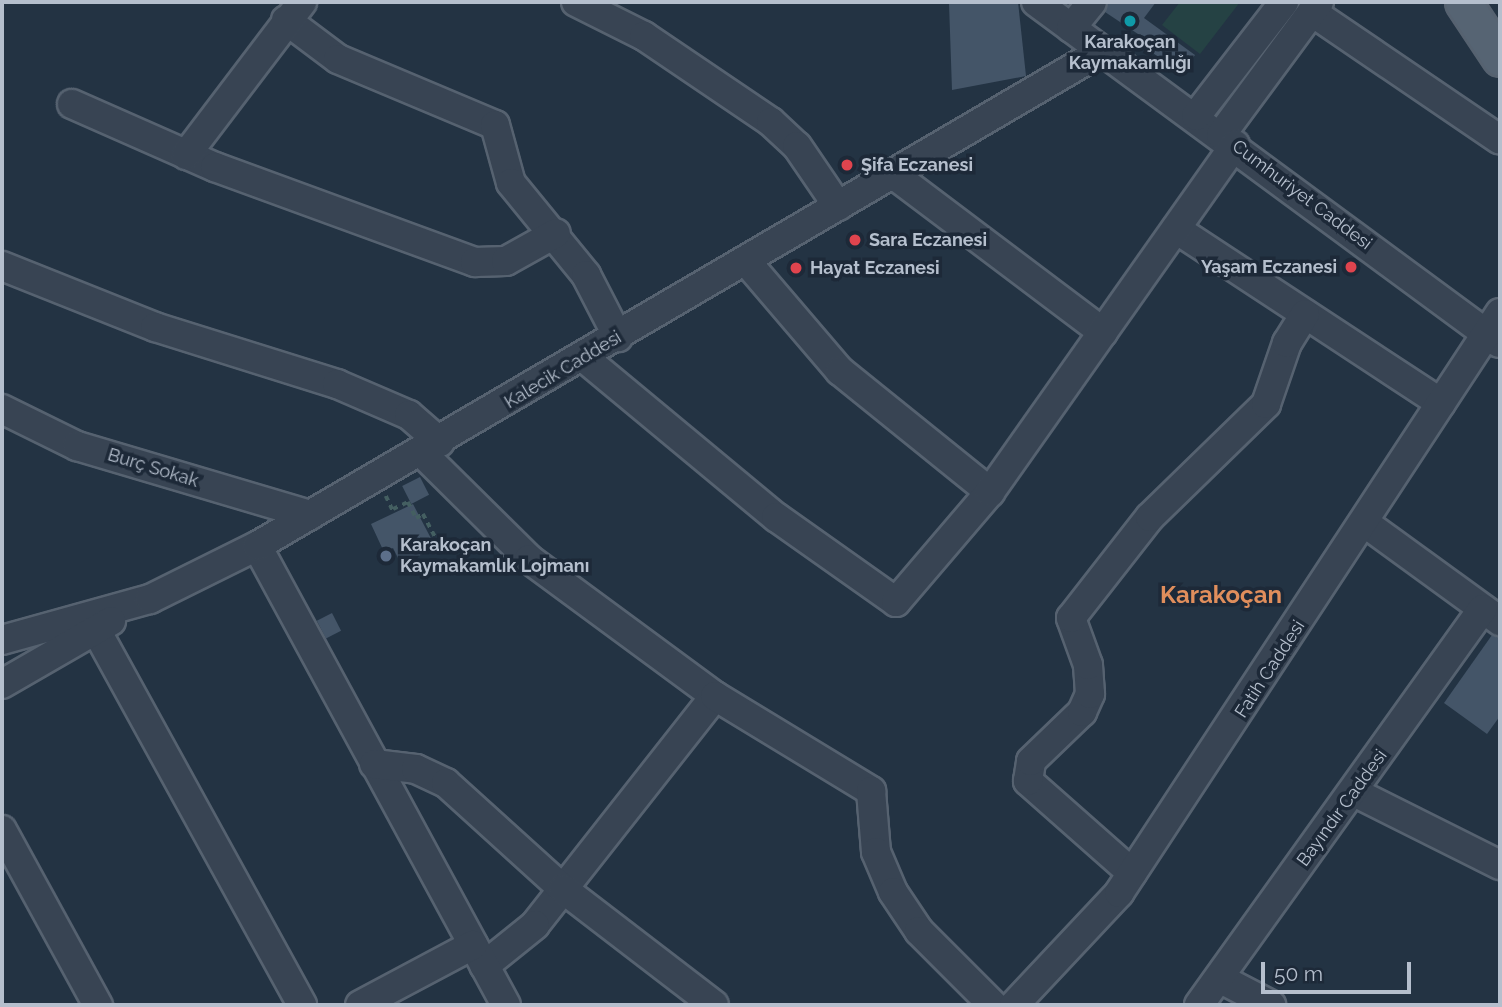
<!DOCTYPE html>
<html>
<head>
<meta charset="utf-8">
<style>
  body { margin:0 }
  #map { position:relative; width:1502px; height:1007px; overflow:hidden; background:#233343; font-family:Raleway,sans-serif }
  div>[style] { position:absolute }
  .green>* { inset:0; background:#254244 }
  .building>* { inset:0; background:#445568; transform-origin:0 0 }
  .path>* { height:3.5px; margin-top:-1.75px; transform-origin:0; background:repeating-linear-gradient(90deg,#445f61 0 5px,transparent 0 10px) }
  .roads { filter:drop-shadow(2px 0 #566270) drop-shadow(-2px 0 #566270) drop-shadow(0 2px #566270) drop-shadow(0 -2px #566270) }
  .minor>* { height:28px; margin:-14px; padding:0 14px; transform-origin:14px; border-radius:14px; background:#384453 }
  .major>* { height:35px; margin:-17.5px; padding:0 17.5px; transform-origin:17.5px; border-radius:17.5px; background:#566473 }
  .dots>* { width:19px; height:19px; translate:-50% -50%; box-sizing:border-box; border:4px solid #1d2938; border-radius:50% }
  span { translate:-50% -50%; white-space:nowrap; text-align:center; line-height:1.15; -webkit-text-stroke:7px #1d2938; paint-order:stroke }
  .poi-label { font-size:18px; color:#b5bfcd; font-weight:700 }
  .left { translate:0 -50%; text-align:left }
  .right { translate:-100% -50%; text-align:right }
  .street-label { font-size:18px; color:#b5bfcd }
  .district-label { font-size:24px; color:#e08e5c; font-weight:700 }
  .frame { position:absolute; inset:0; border:4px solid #b5bfcd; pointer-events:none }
  .scale { position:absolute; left:1261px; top:962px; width:150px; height:32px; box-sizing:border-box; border:4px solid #b5bfcd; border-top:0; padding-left:9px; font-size:21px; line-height:24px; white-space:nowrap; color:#b5bfcd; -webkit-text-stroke:5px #1d2938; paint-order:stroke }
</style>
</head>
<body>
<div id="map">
  <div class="green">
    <i style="clip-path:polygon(1180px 2px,1240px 2px,1200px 54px,1162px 25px)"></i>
  </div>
  <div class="building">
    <i style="clip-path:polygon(1018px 2px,1026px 76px,952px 90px,949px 3px)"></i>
    <i style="clip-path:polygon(1108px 2px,1156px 2px,1144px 18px,1195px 55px,1181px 74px,1149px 50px,1153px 44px,1105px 12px)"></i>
    <i style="left:420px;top:477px;width:20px;height:20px;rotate:63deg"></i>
    <i style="clip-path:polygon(413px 504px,436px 548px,401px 564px,393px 548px,384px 552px,371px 524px)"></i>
    <i style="left:332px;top:613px;width:20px;height:17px;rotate:63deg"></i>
    <i style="clip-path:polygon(1492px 635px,1500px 637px,1500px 716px,1487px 734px,1444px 703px)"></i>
  </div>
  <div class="path">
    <i style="left:386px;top:496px;width:19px;rotate:65deg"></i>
    <i style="left:393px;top:509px;width:17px;rotate:-25deg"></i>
    <i style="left:408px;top:502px;width:18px;rotate:63deg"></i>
    <i style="left:416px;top:518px;width:8px;rotate:-30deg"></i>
    <i style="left:423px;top:514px;width:26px;rotate:62deg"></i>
  </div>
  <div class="roads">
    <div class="minor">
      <i style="left:576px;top:2px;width:76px;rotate:26.6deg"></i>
      <i style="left:644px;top:36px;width:153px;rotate:34.1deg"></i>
      <i style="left:771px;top:122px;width:35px;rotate:43deg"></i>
      <i style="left:797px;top:146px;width:73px;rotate:55.7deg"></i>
      <i style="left:1036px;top:2px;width:575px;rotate:36.37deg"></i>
      <i style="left:1312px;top:12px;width:227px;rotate:34.2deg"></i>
      <i style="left:286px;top:20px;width:65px;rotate:36.9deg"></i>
      <i style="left:338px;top:59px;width:170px;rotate:22.8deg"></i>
      <i style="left:495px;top:125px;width:60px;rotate:74.6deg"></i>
      <i style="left:511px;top:183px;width:119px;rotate:50.8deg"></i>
      <i style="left:586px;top:275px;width:70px;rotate:62.7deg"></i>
      <i style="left:1071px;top:28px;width:33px;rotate:-51deg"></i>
      <i style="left:72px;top:104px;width:156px;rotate:23.8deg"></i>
      <i style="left:215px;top:167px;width:277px;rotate:20.1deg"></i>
      <i style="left:475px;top:262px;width:31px;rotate:-2deg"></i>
      <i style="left:506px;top:261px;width:57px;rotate:-29.2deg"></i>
      <i style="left:1196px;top:116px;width:144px;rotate:-52.3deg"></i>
      <i style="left:1221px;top:135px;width:165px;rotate:-53.6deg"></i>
      <i style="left:186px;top:155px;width:192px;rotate:-52.8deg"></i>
      <i style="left:893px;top:174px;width:263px;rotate:37deg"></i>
      <i style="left:1176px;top:229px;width:317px;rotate:33.3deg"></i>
      <i style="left:746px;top:261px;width:145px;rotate:49.5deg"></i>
      <i style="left:840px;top:371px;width:193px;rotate:38.9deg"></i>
      <i style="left:2px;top:266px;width:165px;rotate:21.7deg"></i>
      <i style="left:155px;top:327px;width:191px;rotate:17.4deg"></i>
      <i style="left:337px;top:384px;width:78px;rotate:23.3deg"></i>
      <i style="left:409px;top:415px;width:41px;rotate:41.1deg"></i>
      <i style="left:583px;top:357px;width:251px;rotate:39.7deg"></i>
      <i style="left:776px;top:517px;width:147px;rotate:35.3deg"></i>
      <i style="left:896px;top:602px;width:145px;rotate:-49.5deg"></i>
      <i style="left:990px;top:492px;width:425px;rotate:-54.8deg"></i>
      <i style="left:2px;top:409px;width:84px;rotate:26.3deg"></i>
      <i style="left:77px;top:446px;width:243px;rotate:16.5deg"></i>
      <i style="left:422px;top:453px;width:151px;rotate:44.7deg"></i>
      <i style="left:529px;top:559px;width:231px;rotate:36.4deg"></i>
      <i style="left:715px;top:696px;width:291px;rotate:128.2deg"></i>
      <i style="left:535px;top:925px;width:65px;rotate:141.2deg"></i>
      <i style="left:1365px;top:523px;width:167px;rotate:36deg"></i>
      <i style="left:257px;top:546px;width:522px;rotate:61.52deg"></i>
      <i style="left:96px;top:630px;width:428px;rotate:61.2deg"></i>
      <i style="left:2px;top:640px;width:154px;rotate:-15.5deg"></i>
      <i style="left:150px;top:599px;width:119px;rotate:-26.4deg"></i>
      <i style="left:257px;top:546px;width:979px;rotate:-30.36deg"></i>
      <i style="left:2px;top:684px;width:126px;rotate:-30deg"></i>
      <i style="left:715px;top:696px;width:183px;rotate:31.3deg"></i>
      <i style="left:871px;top:791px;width:61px;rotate:85.3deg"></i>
      <i style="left:876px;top:852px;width:43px;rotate:67deg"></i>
      <i style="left:893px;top:892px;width:47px;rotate:56.3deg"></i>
      <i style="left:919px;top:931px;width:105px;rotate:45deg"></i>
      <i style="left:374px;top:764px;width:42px;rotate:6.8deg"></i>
      <i style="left:416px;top:769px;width:33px;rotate:25deg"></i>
      <i style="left:446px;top:783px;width:158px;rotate:42.2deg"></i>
      <i style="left:563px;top:889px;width:190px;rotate:37.5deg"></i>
      <i style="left:1354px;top:792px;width:163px;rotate:26.6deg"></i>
      <i style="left:2px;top:830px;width:200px;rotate:61.3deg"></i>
      <i style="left:1132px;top:873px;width:139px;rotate:-138.5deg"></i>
      <i style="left:1028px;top:781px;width:20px;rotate:-81deg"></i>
      <i style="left:1031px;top:761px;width:71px;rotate:-43.9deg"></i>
      <i style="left:1082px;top:712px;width:20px;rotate:-66deg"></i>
      <i style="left:1090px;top:694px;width:29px;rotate:-94deg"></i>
      <i style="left:1088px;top:665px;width:50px;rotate:-109.9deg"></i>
      <i style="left:1071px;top:618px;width:128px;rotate:-52deg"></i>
      <i style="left:1150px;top:517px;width:162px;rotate:-44.2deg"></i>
      <i style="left:1266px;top:404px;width:65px;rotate:-71deg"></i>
      <i style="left:1287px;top:343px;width:34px;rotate:-58deg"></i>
      <i style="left:1219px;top:978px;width:59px;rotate:27.4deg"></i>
      <i style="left:360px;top:1005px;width:128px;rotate:-28deg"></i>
      <i style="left:1014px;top:1005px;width:154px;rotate:-46.8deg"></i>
      <i style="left:1119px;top:893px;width:694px;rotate:-56.7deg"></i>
      <i style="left:1199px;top:1005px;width:487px;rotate:-54.4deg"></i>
    </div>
    <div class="major">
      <i style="left:1463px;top:2px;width:67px;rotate:56.5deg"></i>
    </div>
  </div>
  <div class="dots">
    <i style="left:1130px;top:21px;background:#0f9aa8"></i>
    <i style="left:847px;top:165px;background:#e0444e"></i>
    <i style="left:855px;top:240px;background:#e0444e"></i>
    <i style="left:1351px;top:267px;background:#e0444e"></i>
    <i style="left:796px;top:268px;background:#e0444e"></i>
    <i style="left:386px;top:556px;background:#5c6f8a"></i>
  </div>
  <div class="poi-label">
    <span style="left:1130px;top:53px">Karakoçan<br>Kaymakamlığı</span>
    <span class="left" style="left:861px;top:165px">Şifa Eczanesi</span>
    <span class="left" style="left:869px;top:240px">Sara Eczanesi</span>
    <span class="right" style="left:1337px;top:267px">Yaşam Eczanesi</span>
    <span class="left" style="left:810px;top:268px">Hayat Eczanesi</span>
    <span class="left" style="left:400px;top:556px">Karakoçan<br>Kaymakamlık Lojmanı</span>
  </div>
  <div class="street-label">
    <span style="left:1302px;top:195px;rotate:37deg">Cumhuriyet Caddesi</span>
    <span style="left:563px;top:370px;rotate:-31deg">Kalecik Caddesi</span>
    <span style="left:153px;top:468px;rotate:17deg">Burç Sokak</span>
    <span style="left:1270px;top:669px;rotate:-57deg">Fatih Caddesi</span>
    <span style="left:1342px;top:808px;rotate:-54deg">Bayındır Caddesi</span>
  </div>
  <div class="district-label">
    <span style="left:1221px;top:595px">Karakoçan</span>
  </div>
  <div class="frame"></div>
  <div class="scale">50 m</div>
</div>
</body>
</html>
